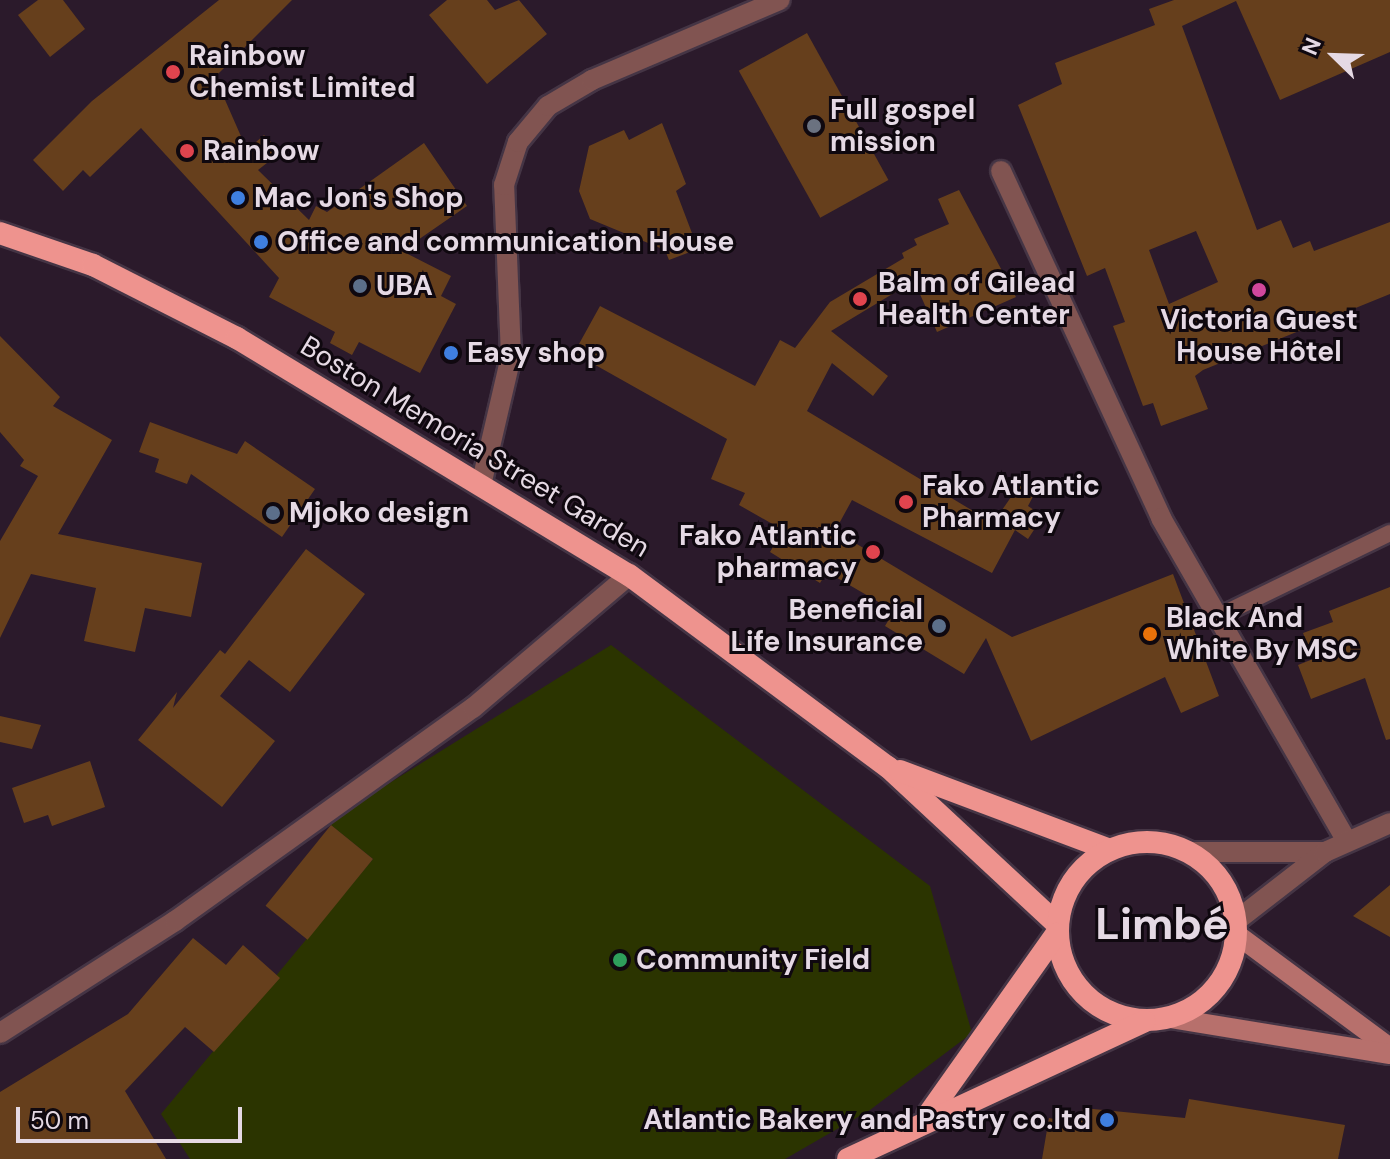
<!DOCTYPE html>
<html>
<head>
<meta charset="utf-8">
<style>
  body { margin:0 }
  #map { position:relative; width:1390px; height:1159px; overflow:hidden; background:#2b1a2b; font-family:"DM Sans",sans-serif }
  div>[style] { position:absolute }
  .green>* { inset:0; background:#2b3400 }
  .building>* { inset:0; background:#663f1c; transform-origin:0 0 }
  .roads { filter:drop-shadow(2px 0 #453545) drop-shadow(-2px 0 #453545) drop-shadow(0 2px #453545) drop-shadow(0 -2px #453545) }
  .service>* { height:16px; margin:-8px; padding:0 8px; transform-origin:8px; border-radius:8px; background:#815451 }
  .minor>* { height:20px; margin:-10px; padding:0 10px; transform-origin:10px; border-radius:10px; background:#815451 }
  .tertiary>* { height:20px; margin:-10px; padding:0 10px; transform-origin:10px; border-radius:10px; background:#815451 }
  .secondary>* { height:20px; margin:-10px; padding:0 10px; transform-origin:10px; border-radius:10px; background:#b7706c }
  .trunk>* { height:22px; margin:-11px; padding:0 11px; transform-origin:11px; border-radius:11px; background:#ee938e }
  .trunk>.ring { margin:-11px; padding:0; box-sizing:content-box; background:none; border:22px solid #ee938e; border-radius:50% }
  .dots>* { width:22px; height:22px; translate:-50% -50%; box-sizing:border-box; border:4px solid #0f080f; border-radius:50% }
  span { translate:-50% -50%; white-space:nowrap; text-align:center; line-height:1.15; -webkit-text-stroke:6px #0f080f; paint-order:stroke }
  .poi-label { font-size:28px; color:#e5d9e4; font-weight:700 }
  .left { translate:0 -50%; text-align:left }
  .right { translate:-100% -50%; text-align:right }
  .street-label { font-size:28px; color:#e5d9e4 }
  .town-label { font-size:44px; color:#e5d9e4; font-weight:700 }
  .north { position:absolute; left:1294px; top:16px; width:80px; height:80px; -webkit-text-stroke:6px #0f080f; paint-order:stroke; rotate:293deg; font-size:22px; font-weight:700; line-height:32px; text-align:center; color:#e5d9e4 }
  .north::after { content:''; display:block; margin:auto; width:28px; height:36px; background:#e5d9e4; clip-path:polygon(50% 0,100% 100%,50% 72%,0 100%) }
  .scale { position:absolute; left:16px; top:1107px; width:226px; height:36px; box-sizing:border-box; border:4px solid #e5d9e4; border-top:0; padding-left:10px; font-size:24px; line-height:28px; white-space:nowrap; color:#e5d9e4; -webkit-text-stroke:6px #0f080f; paint-order:stroke }
</style>
</head>
<body>
<div id="map">
  <div class="green">
    <i style="clip-path:polygon(611px 645px,930px 886px,972px 1033px,870px 1110px,785px 1159px,190px 1159px,161px 1114px,373px 859px,327px 822px)"></i>
  </div>
  <div class="building">
    <i style="clip-path:polygon(38px 0,63px 0,85px 29px,50px 57px,18px 15px)"></i>
    <i style="clip-path:polygon(219px 0,292px 0,215px 77px,247px 150px,264px 135px,281px 152px,258px 170px,309px 220px,316px 206px,327px 212px,424px 143px,467px 206px,402px 251px,451px 276px,441px 296px,456px 304px,420px 373px,359px 342px,352px 355px,330px 343px,335px 332px,269px 297px,279px 278px,141px 128px,90px 177px,83px 170px,63px 191px,33px 160px,92px 101px)"></i>
    <i style="clip-path:polygon(447px 0,487px 0,495px 10px,519px 0,547px 34px,487px 84px,429px 15px)"></i>
    <i style="clip-path:polygon(evenodd,1174px 0,1390px 0,1390px 52px,1280px 100px,1236px 1px,1182px 26px,1257px 230px,1281px 220px,1293px 248px,1310px 241px,1314px 251px,1390px 222px,1390px 294px,1203px 370px,1195px 376px,1208px 409px,1161px 426px,1153px 403px,1143px 406px,1113px 326px,1125px 322px,1105px 268px,1087px 276px,1018px 105px,1062px 84px,1055px 63px,1155px 25px,1149px 9px,1174px 0,1196px 231px,1218px 282px,1169px 304px,1149px 250px,1196px 231px)"></i>
    <i style="left:807px;top:33px;width:168px;height:78px;rotate:61deg"></i>
    <i style="clip-path:polygon(662px 123px,686px 184px,676px 191px,698px 249px,669px 260px,665px 250px,590px 219px,579px 191px,589px 146px,624px 130px,629px 140px)"></i>
    <i style="clip-path:polygon(959px 190px,1016px 297px,937px 332px,914px 281px,831px 331px,888px 376px,873px 396px,832px 363px,807px 411px,993px 523px,1025px 477px,1039px 485px,1028px 506px,1043px 516px,1028px 539px,1015px 530px,992px 573px,852px 500px,835px 531px,1012px 637px,1173px 574px,1219px 696px,1181px 713px,1165px 677px,1031px 741px,986px 638px,964px 674px,885px 626px,894px 611px,827px 572px,820px 583px,770px 552px,783px 530px,739px 505px,745px 493px,711px 479px,727px 439px,574px 353px,600px 306px,755px 386px,780px 340px,795px 348px,830px 302px,904px 258px,902px 253px,917px 245px,914px 239px,949px 224px,938px 199px)"></i>
    <i style="clip-path:polygon(0 336px,60px 397px,53px 406px,112px 440px,58px 534px,202px 563px,191px 617px,145px 608px,135px 652px,84px 641px,96px 588px,31px 574px,0 638px,0 541px,38px 476px,20px 466px,24px 460px,0 432px)"></i>
    <i style="clip-path:polygon(150px 422px,237px 454px,245px 441px,315px 489px,282px 537px,191px 474px,187px 484px,155px 472px,159px 459px,139px 452px)"></i>
    <i style="clip-path:polygon(306px 549px,365px 594px,290px 692px,249px 660px,220px 696px,275px 741px,222px 807px,138px 740px,177px 692px,173px 708px,220px 650px,225px 654px)"></i>
    <i style="clip-path:polygon(1390px 587px,1390px 739px,1386px 740px,1365px 678px,1311px 699px,1298px 665px,1313px 659px,1303px 633px,1333px 622px,1329px 611px)"></i>
    <i style="clip-path:polygon(0 716px,41px 725px,32px 749px,0 742px)"></i>
    <i style="clip-path:polygon(90px 761px,105px 807px,52px 826px,48px 815px,24px 823px,12px 788px)"></i>
    <i style="left:331px;top:825px;width:54px;height:104px;rotate:39deg"></i>
    <i style="clip-path:polygon(1390px 885px,1390px 937px,1353px 916px)"></i>
    <i style="clip-path:polygon(193px 938px,226px 965px,243px 945px,280px 978px,214px 1052px,185px 1027px,125px 1091px,166px 1159px,0 1159px,0 1092px,128px 1014px)"></i>
    <i style="clip-path:polygon(1189px 1099px,1345px 1125px,1338px 1159px,1042px 1159px,1049px 1118px,1080px 1124px,1083px 1108px,1185px 1118px)"></i>
  </div>
  <div class="roads">
    <div class="service">
      <i style="left:1219px;top:616px;width:190px;rotate:-25.9deg"></i>
    </div>
    <div class="minor">
      <i style="left:1001px;top:171px;width:382px;rotate:65.2deg"></i>
      <i style="left:1161px;top:518px;width:371px;rotate:60.1deg"></i>
      <i style="left:482px;top:481px;width:128px;rotate:-76.9deg"></i>
      <i style="left:511px;top:356px;width:171px;rotate:-92.3deg"></i>
      <i style="left:504px;top:185px;width:45px;rotate:-72deg"></i>
      <i style="left:518px;top:142px;width:47px;rotate:-50.2deg"></i>
      <i style="left:548px;top:106px;width:51px;rotate:-30.6deg"></i>
      <i style="left:592px;top:80px;width:204px;rotate:-23.1deg"></i>
      <i style="left:0;top:1033px;width:208px;rotate:-32.6deg"></i>
      <i style="left:175px;top:921px;width:366px;rotate:-35.6deg"></i>
      <i style="left:473px;top:708px;width:205px;rotate:-40.4deg"></i>
    </div>
    <div class="tertiary">
      <i style="left:1192px;top:852px;width:133px"></i>
      <i style="left:1236px;top:921px;width:113px;rotate:-37.8deg"></i>
      <i style="left:1325px;top:852px;width:71px;rotate:-24deg"></i>
    </div>
    <div class="secondary">
      <i style="left:1236px;top:934px;width:192px;rotate:36.5deg"></i>
      <i style="left:1170px;top:1018px;width:223px;rotate:9.3deg"></i>
    </div>
    <div class="trunk">
      <i style="left:0;top:233px;width:98px;rotate:19deg"></i>
      <i style="left:93px;top:265px;width:161px;rotate:26.9deg"></i>
      <i style="left:237px;top:338px;width:458px;rotate:31.2deg"></i>
      <i style="left:629px;top:575px;width:322px;rotate:36.6deg"></i>
      <i style="left:888px;top:767px;width:231px;rotate:42.9deg"></i>
      <i style="left:900px;top:771px;width:221px;rotate:20.6deg"></i>
      <i class="ring" style="left:1058px;top:842px;width:156px;height:156px"></i>
      <i style="left:928px;top:1115px;width:222px;rotate:-54.7deg"></i>
      <i style="left:848px;top:1159px;width:327px;rotate:-24.9deg"></i>
    </div>
  </div>
  <div class="dots">
    <i style="left:173px;top:72px;background:#e0444e"></i>
    <i style="left:814px;top:126px;background:#6b7280"></i>
    <i style="left:187px;top:151px;background:#e0444e"></i>
    <i style="left:238px;top:198px;background:#3f7fe0"></i>
    <i style="left:261px;top:242px;background:#3f7fe0"></i>
    <i style="left:360px;top:286px;background:#5c6f8a"></i>
    <i style="left:1259px;top:290px;background:#d1479c"></i>
    <i style="left:860px;top:299px;background:#e0444e"></i>
    <i style="left:451px;top:353px;background:#3f7fe0"></i>
    <i style="left:906px;top:502px;background:#e0444e"></i>
    <i style="left:273px;top:513px;background:#5c6f8a"></i>
    <i style="left:873px;top:552px;background:#e0444e"></i>
    <i style="left:939px;top:626px;background:#5c6f8a"></i>
    <i style="left:1150px;top:634px;background:#e8710a"></i>
    <i style="left:620px;top:960px;background:#2e9e5b"></i>
    <i style="left:1107px;top:1120px;background:#3f7fe0"></i>
  </div>
  <div class="poi-label">
    <span class="left" style="left:189px;top:72px">Rainbow<br>Chemist Limited</span>
    <span class="left" style="left:830px;top:126px">Full gospel<br>mission</span>
    <span class="left" style="left:203px;top:151px">Rainbow</span>
    <span class="left" style="left:254px;top:198px">Mac Jon's Shop</span>
    <span class="left" style="left:277px;top:242px">Office and communication House</span>
    <span class="left" style="left:878px;top:299px">Balm of Gilead<br>Health Center</span>
    <span class="left" style="left:376px;top:286px">UBA</span>
    <span style="left:1259px;top:336px">Victoria Guest<br>House Hôtel</span>
    <span class="left" style="left:467px;top:353px">Easy shop</span>
    <span class="left" style="left:922px;top:502px">Fako Atlantic<br>Pharmacy</span>
    <span class="left" style="left:289px;top:513px">Mjoko design</span>
    <span class="right" style="left:857px;top:552px">Fako Atlantic<br>pharmacy</span>
    <span class="right" style="left:923px;top:626px">Beneficial<br>Life Insurance</span>
    <span class="left" style="left:1166px;top:634px">Black And<br>White By MSC</span>
    <span class="left" style="left:636px;top:960px">Community Field</span>
    <span class="right" style="left:1091px;top:1120px">Atlantic Bakery and Pastry co.ltd</span>
  </div>
  <div class="street-label">
    <span style="left:475px;top:447px;rotate:31deg">Boston Memoria Street Garden</span>
  </div>
  <div class="town-label">
    <span style="left:1162px;top:924px">Limbé</span>
  </div>
  <div class="north">N</div>
  <div class="scale">50 m</div>
</div>
</body>
</html>
